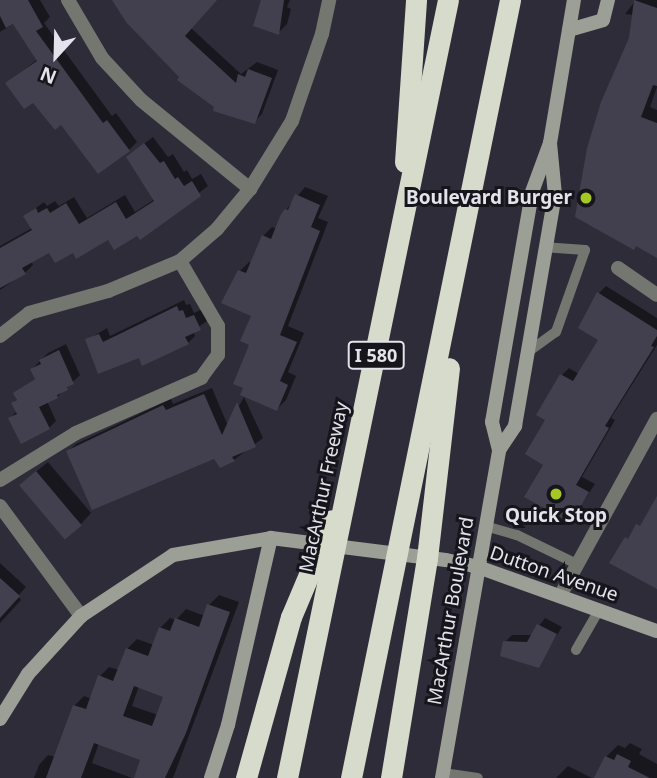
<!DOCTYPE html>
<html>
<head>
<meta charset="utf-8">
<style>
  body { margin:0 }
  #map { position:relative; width:657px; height:778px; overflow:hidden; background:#2e2c39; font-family:"Noto Sans",sans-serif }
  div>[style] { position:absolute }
  .shadow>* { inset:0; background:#0007 }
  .building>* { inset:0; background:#42404e; transform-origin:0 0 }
  .lane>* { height:10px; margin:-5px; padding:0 5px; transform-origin:5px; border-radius:5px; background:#747770 }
  .street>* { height:14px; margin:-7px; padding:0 7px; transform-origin:7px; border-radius:7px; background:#747770 }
  .secondary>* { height:14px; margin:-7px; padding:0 7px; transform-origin:7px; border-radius:7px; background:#9c9f95 }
  .highway>* { height:21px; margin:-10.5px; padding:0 10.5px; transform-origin:10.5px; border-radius:10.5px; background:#d6dbcb }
  .dots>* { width:19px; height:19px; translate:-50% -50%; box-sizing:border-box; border:4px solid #16151b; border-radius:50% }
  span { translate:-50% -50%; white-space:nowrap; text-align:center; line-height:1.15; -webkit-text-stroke:6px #16151b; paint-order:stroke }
  .shield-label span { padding:2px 5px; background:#16151b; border:2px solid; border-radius:5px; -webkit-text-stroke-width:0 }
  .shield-label { font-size:18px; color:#e4e3ec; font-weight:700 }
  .poi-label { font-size:19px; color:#e4e3ec; font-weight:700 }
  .right { translate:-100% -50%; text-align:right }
  .street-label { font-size:19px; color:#e4e3ec }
  .north { position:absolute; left:21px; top:21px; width:70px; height:70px; -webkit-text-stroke:5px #16151b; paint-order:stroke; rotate:202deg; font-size:19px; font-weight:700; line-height:28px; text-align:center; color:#e4e3ec }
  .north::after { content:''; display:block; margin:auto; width:24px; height:32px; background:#e4e3ec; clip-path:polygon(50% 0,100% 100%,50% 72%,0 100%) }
</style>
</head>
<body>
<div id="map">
  <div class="shadow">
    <i style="clip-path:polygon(0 0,40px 0,50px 17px,44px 23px,112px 116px,116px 113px,137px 142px,129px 150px,61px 123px,7px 83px,38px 59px,15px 23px,0 32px)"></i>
    <i style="clip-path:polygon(115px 0,215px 0,191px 28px,241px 74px,257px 62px,278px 70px,262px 114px,254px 122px,216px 106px,181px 77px)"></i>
    <i style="clip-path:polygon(262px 0,290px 0,287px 7px,291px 9px,287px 24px,278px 33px)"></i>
    <i style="clip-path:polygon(636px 0,657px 0,657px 87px,650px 107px,657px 110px,657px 256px,631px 38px,634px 15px,625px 14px)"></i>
    <i style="clip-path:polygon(153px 137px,168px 157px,173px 154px,184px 172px,187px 170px,192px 179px,201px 174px,208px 186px,140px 238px,138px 234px,109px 238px,73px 251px,50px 251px,31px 261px,33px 265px,25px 273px,0 290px,0 246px,32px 228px,25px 216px,44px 202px,47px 206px,55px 201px,59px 206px,74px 197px,87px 218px,125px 195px,135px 212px,155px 199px,136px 150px)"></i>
    <i style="clip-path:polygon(305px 187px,328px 196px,318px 218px,328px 222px,288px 326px,304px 333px,288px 372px,296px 376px,286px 400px,277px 409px,252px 344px,253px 315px,224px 302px,240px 271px,249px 262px,252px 263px,263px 236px,272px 227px,277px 229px,286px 210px)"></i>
    <i style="clip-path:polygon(606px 286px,657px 318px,657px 345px,611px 418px,615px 420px,582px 477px,595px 484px,570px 521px,545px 464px,548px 419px,562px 375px,569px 368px,579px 374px,600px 340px,599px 293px)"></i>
    <i style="clip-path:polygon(184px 300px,186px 305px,190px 304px,194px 313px,202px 309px,207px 321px,193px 331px,195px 336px,188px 343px,140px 356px,87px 340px,107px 328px,110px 336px)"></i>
    <i style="clip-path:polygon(66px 344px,80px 375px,57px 397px,47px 401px,56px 421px,49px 428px,10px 418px,17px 411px,13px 403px,18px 398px,15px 393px,36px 378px,32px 369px,48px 353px)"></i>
    <i style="clip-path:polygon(212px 388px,228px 426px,244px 397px,263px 438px,234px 460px,68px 451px,76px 444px,171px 399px,173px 404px)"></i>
    <i style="clip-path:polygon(48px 462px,91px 513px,81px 524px,33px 474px)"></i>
    <i style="clip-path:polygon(0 563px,26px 587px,18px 596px,21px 600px,0 623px)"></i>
    <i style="clip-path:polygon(evenodd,219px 595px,239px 602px,173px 778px,135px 778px,142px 759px,99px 743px,92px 763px,132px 778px,34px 778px,39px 765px,48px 755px,56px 757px,74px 706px,84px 696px,92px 699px,100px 676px,109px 667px,119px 670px,127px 649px,137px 639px,154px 645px,160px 628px,170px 618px,176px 620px,186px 609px,205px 616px,209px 605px,219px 595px,139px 686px,165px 696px,158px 715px,132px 706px,139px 686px)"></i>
    <i style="clip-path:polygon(545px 618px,562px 627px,538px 666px,505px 642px,512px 635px,532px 635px)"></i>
    <i style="clip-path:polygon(630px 743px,642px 749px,639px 754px,657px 764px,657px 778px,596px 778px,606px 757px,618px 745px,625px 748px)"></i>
    <i style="clip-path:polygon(568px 766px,592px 778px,556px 778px)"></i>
  </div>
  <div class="building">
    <i style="clip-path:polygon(0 0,28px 0,43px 27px,36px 31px,103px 123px,107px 120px,130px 151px,98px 174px,61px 125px,55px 130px,33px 103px,24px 109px,5px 83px,37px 61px,13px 24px,6px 28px,0 16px)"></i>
    <i style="clip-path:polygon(112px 0,217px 0,185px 36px,236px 83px,238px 74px,245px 77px,248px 69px,272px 78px,255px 124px,213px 111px,214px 107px,177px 80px,179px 77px,126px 22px)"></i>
    <i style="clip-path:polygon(261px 0,284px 0,279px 35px,253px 26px)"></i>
    <i style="clip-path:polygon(634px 0,657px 8px,657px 86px,653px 85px,641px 117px,657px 123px,657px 258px,636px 246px,634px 250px,575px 217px,587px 148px,601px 102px,629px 38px)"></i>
    <i style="clip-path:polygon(144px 143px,160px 163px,164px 161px,175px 179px,178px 177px,184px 186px,192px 181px,201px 196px,140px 240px,137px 236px,114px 250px,108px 240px,76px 259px,73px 253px,55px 263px,49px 253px,22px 268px,26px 274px,0 288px,0 248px,32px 230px,23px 216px,36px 208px,38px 213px,47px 208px,50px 213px,66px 203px,79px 224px,116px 202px,126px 219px,154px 201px,126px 157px)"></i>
    <i style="clip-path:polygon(295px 194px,320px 205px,311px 227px,320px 231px,280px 335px,297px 342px,280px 381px,288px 385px,277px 411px,240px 395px,243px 388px,233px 384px,249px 345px,240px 341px,251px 316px,221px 303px,238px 270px,246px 273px,262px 235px,271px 239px,281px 214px,285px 209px,288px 210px)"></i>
    <i style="clip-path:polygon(597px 292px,657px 330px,657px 336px,651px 346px,654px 347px,605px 426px,609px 428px,576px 485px,589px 492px,571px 523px,524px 497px,543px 465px,525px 454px,545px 420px,536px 415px,560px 374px,573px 381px,598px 340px,578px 328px)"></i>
    <i style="clip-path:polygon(177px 306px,179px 311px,183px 310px,186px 318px,194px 315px,201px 330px,185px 337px,189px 344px,142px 366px,139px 358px,98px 374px,85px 339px,99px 334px,103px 342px)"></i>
    <i style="clip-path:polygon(59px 350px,74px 384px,67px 387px,68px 390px,57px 395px,58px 398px,39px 407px,50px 429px,21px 444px,8px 418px,17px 414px,11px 403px,17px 400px,13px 393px,35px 379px,30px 369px,41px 364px,39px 360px)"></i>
    <i style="clip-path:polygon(204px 394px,222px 435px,237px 402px,256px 447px,232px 457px,235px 461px,220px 468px,214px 459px,92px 510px,66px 451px,163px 405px,166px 410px)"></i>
    <i style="left:36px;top:471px;width:71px;height:22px;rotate:50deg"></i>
    <i style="clip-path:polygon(657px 496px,657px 589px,609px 563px,625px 537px,628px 539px,636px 524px,640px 526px)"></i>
    <i style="clip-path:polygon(0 578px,20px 596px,0 618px)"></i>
    <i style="clip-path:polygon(evenodd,207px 604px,230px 612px,186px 733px,165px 778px,134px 778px,140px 760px,94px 743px,81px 778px,46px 778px,73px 705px,86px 709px,98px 675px,113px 681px,126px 648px,148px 656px,159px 627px,170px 631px,175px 618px,199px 627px,207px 604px,134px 686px,163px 697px,152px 726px,123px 716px,134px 686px)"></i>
    <i style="clip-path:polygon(537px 624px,557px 634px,539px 668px,500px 656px,503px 641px,527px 642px)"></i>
    <i style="clip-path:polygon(617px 754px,631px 761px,628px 767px,650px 778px,594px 778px,605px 756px,614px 760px)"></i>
  </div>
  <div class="lane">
    <i style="left:528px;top:352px;width:34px;rotate:-36deg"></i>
    <i style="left:556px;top:332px;width:87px;rotate:-70.5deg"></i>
    <i style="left:585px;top:250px;width:39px;rotate:-176deg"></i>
    <i style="left:485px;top:526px;width:33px;rotate:16deg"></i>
    <i style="left:517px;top:535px;width:67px;rotate:25.8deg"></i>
    <i style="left:576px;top:650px;width:46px;rotate:-60.1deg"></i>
    <i style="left:443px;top:773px;width:35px;rotate:8deg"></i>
  </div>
  <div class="street">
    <i style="left:68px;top:0;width:67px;rotate:59.6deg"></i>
    <i style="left:102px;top:58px;width:57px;rotate:47.1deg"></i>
    <i style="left:141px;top:100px;width:141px;rotate:39.2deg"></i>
    <i style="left:618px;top:268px;width:47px;rotate:34.7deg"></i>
    <i style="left:0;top:336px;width:37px;rotate:-38deg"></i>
    <i style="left:29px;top:313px;width:82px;rotate:-15.6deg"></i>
    <i style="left:108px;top:291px;width:78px;rotate:-22.6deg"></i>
    <i style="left:180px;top:261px;width:49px;rotate:-40.9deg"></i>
    <i style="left:217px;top:229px;width:52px;rotate:-50.5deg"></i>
    <i style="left:250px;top:189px;width:80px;rotate:-58.3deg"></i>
    <i style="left:292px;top:121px;width:92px;rotate:-71deg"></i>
    <i style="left:322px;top:34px;width:35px;rotate:-78deg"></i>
    <i style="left:0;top:480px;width:89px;rotate:-31.7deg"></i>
    <i style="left:76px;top:433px;width:137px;rotate:-23.7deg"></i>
    <i style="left:201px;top:378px;width:29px;rotate:-54deg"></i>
    <i style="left:218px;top:355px;width:29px;rotate:-90deg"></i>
    <i style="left:218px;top:326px;width:75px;rotate:-120.3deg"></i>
    <i style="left:0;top:506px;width:137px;rotate:53.6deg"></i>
    <i style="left:560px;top:596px;width:202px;rotate:-61.3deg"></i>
  </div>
  <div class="secondary">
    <i style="left:569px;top:30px;width:35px;rotate:-16deg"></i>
    <i style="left:603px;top:20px;width:21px;rotate:-76deg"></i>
    <i style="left:499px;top:450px;width:29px;rotate:-104deg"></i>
    <i style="left:492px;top:422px;width:233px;rotate:-80.1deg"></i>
    <i style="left:532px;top:192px;width:52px;rotate:-69.8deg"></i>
    <i style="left:550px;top:143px;width:145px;rotate:-80.5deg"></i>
    <i style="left:0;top:719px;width:53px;rotate:-58.1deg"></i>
    <i style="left:28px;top:674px;width:79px;rotate:-47.6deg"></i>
    <i style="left:81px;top:616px;width:110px;rotate:-33.5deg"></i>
    <i style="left:173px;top:555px;width:99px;rotate:-9.8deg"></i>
    <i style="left:271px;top:538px;width:176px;rotate:7.2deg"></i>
    <i style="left:446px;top:560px;width:33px;rotate:12deg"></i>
    <i style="left:478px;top:567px;width:190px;rotate:19.7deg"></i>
    <i style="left:211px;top:778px;width:56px;rotate:-72.2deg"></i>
    <i style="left:228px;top:725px;width:192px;rotate:-77.1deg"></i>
    <i style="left:442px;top:778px;width:333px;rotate:-80.1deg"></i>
    <i style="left:499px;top:450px;width:29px;rotate:-56deg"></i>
    <i style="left:515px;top:426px;width:234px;rotate:-80.2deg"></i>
    <i style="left:555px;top:195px;width:52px;rotate:-95.5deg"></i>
  </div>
  <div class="highway">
    <i style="left:405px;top:162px;width:162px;rotate:-86.1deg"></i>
    <i style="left:246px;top:778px;width:167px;rotate:-74.4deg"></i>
    <i style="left:291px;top:617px;width:105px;rotate:-67.1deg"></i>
    <i style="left:287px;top:778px;width:794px;rotate:-78.31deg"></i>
    <i style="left:351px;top:778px;width:794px;rotate:-78.45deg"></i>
    <i style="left:391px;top:778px;width:223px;rotate:-80.7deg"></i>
    <i style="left:427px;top:558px;width:191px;rotate:-83.4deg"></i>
  </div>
  <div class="dots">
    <i style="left:586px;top:198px;background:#a5c822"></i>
    <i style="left:556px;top:494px;background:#a5c822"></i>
  </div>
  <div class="shield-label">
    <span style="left:376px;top:355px">I 580</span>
  </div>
  <div class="poi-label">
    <span class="right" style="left:572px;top:198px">Boulevard Burger</span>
    <span style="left:556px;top:516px">Quick Stop</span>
  </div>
  <div class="street-label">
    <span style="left:324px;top:487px;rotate:-78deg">MacArthur Freeway</span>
    <span style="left:554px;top:574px;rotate:19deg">Dutton Avenue</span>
    <span style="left:451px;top:611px;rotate:-80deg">MacArthur Boulevard</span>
  </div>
  <div class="north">N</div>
</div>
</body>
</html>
